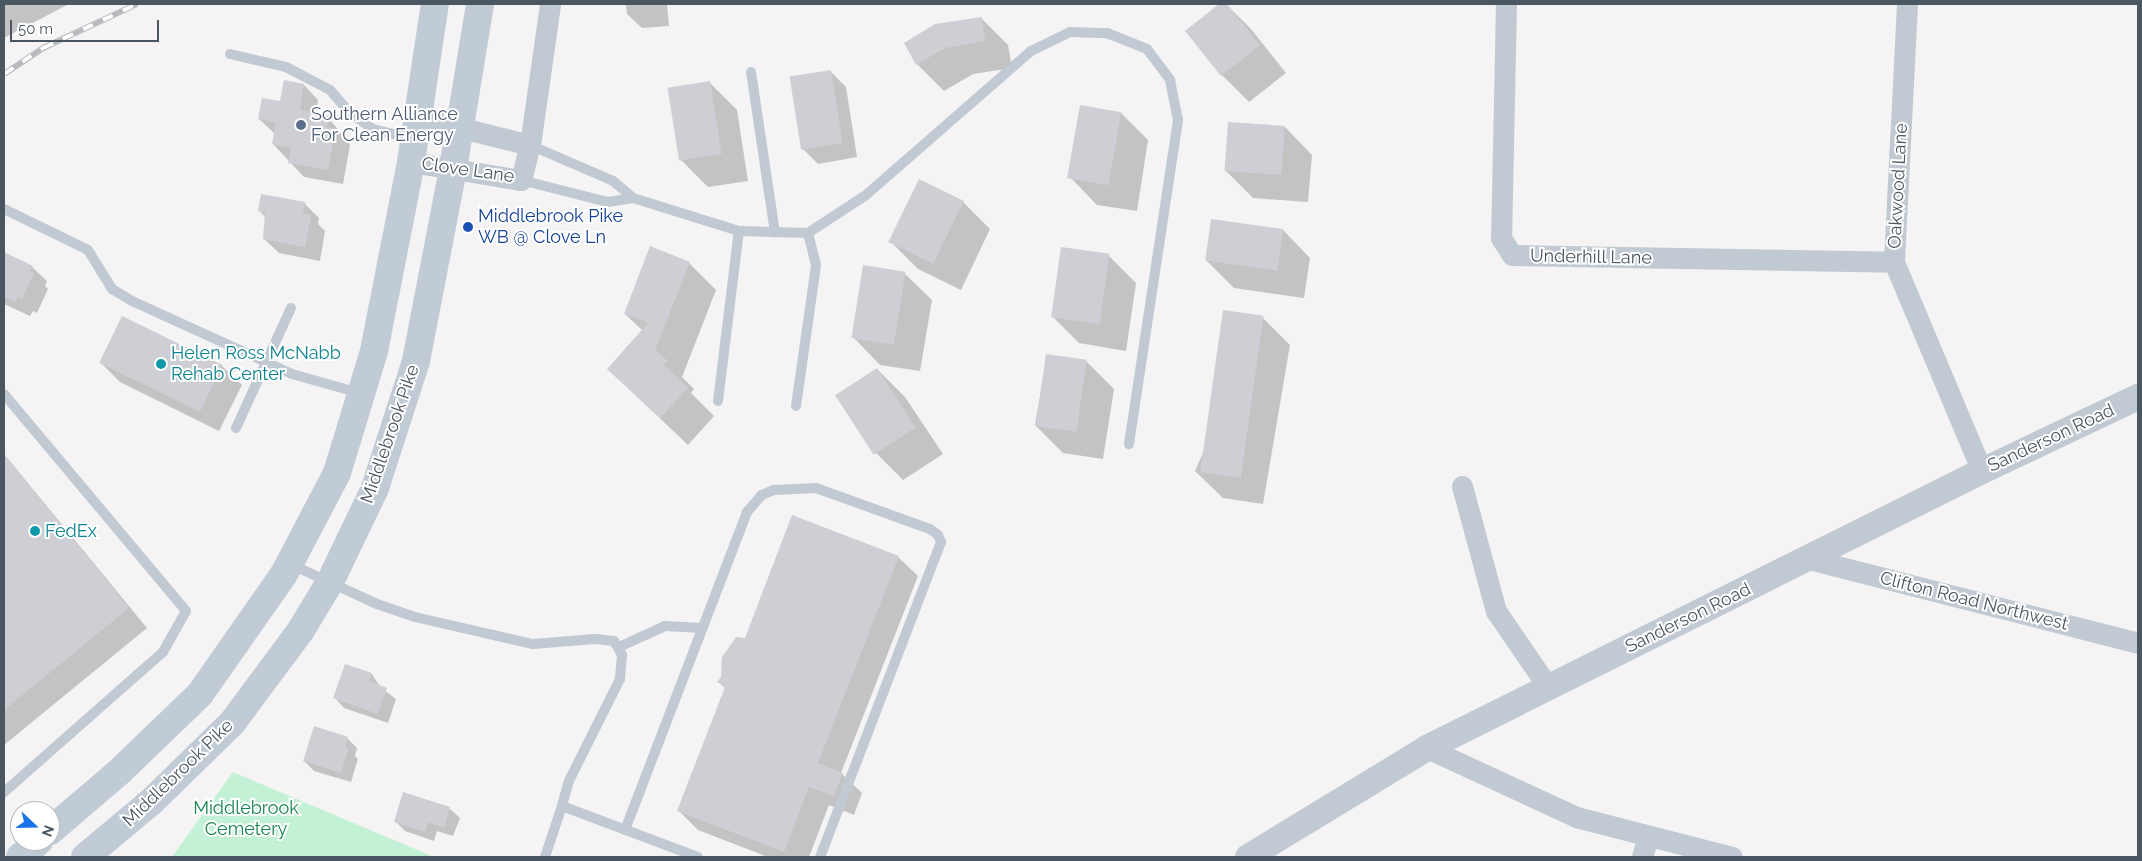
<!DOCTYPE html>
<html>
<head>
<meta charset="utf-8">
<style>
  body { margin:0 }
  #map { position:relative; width:2142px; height:861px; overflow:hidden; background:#f5f3f3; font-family:Raleway,sans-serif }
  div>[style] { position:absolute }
  .green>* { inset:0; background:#c3f1d5 }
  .shadow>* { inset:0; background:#0003 }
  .building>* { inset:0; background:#cdcfd5; transform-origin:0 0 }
  .service>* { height:10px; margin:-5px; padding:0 5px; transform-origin:5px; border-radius:5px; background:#c1cad2 }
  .minor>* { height:21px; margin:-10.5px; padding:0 10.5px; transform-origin:10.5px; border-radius:10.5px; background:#c1cad2 }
  .tertiary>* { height:26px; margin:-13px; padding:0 13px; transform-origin:13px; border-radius:13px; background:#c1cad2 }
  .secondary>* { height:28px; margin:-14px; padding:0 14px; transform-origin:14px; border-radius:14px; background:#c1cbd6 }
  .rail>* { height:5.5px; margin-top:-2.75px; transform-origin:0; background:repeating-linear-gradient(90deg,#fff 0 11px,#b5b8bd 0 22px); box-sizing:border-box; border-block:1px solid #b5b8bd }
  .dots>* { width:14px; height:14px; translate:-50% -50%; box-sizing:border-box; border:2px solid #fff; border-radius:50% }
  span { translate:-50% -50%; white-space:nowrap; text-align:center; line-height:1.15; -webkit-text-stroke:4px #fff; paint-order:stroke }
  .service-label { font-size:18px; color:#4e5e75 }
  .left { translate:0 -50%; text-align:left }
  .street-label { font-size:18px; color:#4a5661 }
  .transit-label { font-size:18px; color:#164399 }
  .culture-label { font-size:18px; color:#0d838f }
  .park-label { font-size:18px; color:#17864f }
  .frame { position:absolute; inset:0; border:5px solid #4a5661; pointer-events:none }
  .north { position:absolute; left:10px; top:801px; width:50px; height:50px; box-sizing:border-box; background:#fff; border:1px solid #b7bbc0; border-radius:50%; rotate:111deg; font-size:14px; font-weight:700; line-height:20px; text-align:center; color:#4a5661 }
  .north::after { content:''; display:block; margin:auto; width:18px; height:22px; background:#1a73e8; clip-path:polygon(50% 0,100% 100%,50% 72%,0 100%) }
  .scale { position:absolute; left:10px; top:20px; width:149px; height:22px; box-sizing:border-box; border:2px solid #4a5661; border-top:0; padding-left:6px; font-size:15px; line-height:18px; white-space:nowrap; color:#4a5661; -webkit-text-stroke:4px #fff; paint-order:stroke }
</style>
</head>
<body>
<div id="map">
  <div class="green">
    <i style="clip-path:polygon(233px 772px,434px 857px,172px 857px)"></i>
  </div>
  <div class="shadow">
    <i style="clip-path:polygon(4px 4px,69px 4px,4px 38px)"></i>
    <i style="clip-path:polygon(626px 4px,667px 4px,669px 26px,642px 28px,627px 14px)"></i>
    <i style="clip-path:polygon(1221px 4px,1226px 4px,1251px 29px,1286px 73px,1249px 102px,1222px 75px,1187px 31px)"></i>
    <i style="clip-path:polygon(981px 18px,1008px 45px,1012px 68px,973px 74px,944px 91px,917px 64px)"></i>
    <i style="clip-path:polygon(831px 72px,846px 87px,857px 157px,818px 164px,803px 149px)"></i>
    <i style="clip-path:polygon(710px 83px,737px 110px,748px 181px,708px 187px,681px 160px,670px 89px)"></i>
    <i style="clip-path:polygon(304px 85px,318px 100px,316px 115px,328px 117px,350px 145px,343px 184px,304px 177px,273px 144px,275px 134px,259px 119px)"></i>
    <i style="clip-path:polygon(1121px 113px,1148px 140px,1137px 211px,1097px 205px,1070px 177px)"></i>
    <i style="clip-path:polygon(1285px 127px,1312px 155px,1308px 202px,1253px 198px,1226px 171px)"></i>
    <i style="clip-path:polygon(963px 202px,990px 229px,961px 290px,918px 269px,891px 242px)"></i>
    <i style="clip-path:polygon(304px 203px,319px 218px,318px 224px,325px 231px,320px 261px,279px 253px,264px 239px,266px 218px,259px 210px)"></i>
    <i style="clip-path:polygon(1283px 230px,1310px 258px,1304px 298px,1234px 288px,1206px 260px)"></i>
    <i style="clip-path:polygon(1062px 248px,1109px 256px,1136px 283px,1126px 351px,1079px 343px,1052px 316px)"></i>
    <i style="clip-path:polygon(4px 254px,32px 267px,47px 281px,45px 286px,48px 289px,37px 313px,33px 311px,30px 316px,4px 304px)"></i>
    <i style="clip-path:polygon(689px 263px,716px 290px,682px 377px,694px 389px,691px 393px,714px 416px,688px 445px,608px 369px,643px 331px,625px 314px)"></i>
    <i style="clip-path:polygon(904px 273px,932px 300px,920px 371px,880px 365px,853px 337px)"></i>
    <i style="clip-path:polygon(1263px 318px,1290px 345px,1263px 504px,1223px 498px,1195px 471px)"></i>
    <i style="clip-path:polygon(1047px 355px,1087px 362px,1114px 389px,1103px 459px,1063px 453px,1035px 425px)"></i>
    <i style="clip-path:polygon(101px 363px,222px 366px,242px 385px,219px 431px,120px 382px)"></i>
    <i style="clip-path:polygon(877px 369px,905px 397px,943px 454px,903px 480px,876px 453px)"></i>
    <i style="clip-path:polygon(4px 454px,147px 628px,4px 745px)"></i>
    <i style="clip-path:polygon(898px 557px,918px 576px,841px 773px,862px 793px,854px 815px,829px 805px,809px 857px,768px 857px,698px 830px,679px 811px,725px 688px,719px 682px,745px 639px)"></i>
    <i style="clip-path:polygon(372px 674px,380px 687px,396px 699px,388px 723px,344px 708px,335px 698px)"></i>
    <i style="clip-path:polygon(347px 738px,357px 748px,355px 756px,358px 759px,351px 782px,314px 771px,304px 761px)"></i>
    <i style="clip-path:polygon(404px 794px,450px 809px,460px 818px,453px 836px,437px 831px,434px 841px,405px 831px,395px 821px)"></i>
  </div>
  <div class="building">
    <i style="clip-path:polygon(1219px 4px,1227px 4px,1260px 45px,1221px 76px,1185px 31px)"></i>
    <i style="clip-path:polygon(982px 17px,985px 41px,945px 48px,916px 65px,904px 43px,935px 24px)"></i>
    <i style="left:831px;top:70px;width:74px;height:42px;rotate:81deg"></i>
    <i style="clip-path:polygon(284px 80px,304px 84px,300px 110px,329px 116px,327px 127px,336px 129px,328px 170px,288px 163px,291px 148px,272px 144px,276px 123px,258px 119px,262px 98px,280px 101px)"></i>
    <i style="left:710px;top:81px;width:74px;height:43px;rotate:81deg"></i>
    <i style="left:1080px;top:105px;width:42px;height:74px;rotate:10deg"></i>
    <i style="left:1228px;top:122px;width:57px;height:49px;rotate:4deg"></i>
    <i style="left:919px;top:179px;width:50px;height:70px;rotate:26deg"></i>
    <i style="clip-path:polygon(261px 194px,305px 202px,303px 214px,311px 215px,305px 247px,263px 239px,265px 212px,258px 211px)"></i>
    <i style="left:1211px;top:219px;width:73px;height:42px;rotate:8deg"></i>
    <i style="clip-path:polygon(650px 246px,690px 262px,655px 350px,668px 361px,664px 365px,688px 388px,660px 418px,607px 369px,648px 323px,624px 314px)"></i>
    <i style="left:1061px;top:247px;width:49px;height:71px;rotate:8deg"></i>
    <i style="clip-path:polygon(4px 252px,33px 266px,30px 271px,34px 273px,22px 299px,18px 297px,15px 302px,4px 297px)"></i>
    <i style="left:863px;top:265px;width:43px;height:74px;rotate:9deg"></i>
    <i style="left:1223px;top:310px;width:41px;height:164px;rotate:8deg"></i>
    <i style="left:122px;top:316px;width:112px;height:52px;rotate:26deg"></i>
    <i style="left:1046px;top:354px;width:41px;height:73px;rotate:8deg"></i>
    <i style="left:877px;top:368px;width:71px;height:50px;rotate:57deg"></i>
    <i style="clip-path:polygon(4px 454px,129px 608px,4px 710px)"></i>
    <i style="clip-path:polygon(792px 515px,899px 556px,818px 763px,843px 773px,834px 796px,809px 787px,784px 852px,677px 811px,725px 687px,717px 682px,721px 677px,722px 657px,736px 637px,745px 638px)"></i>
    <i style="clip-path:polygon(345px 664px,372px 673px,369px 681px,387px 688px,378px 714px,333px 698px)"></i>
    <i style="clip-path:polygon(314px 726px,348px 737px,345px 747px,349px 748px,341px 773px,303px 761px)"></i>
    <i style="clip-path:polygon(403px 792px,450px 807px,444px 828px,428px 822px,425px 832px,394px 822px)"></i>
  </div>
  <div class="service">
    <i style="left:230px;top:54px;width:57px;rotate:13.1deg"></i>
    <i style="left:286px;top:67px;width:50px;rotate:27.6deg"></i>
    <i style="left:330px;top:90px;width:28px;rotate:49deg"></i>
    <i style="left:348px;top:111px;width:31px;rotate:36deg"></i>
    <i style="left:373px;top:129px;width:41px;rotate:14deg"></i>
    <i style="left:751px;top:72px;width:162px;rotate:81.5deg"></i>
    <i style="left:530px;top:145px;width:90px;rotate:23.4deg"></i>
    <i style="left:613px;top:181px;width:26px;rotate:40deg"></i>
    <i style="left:633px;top:198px;width:111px;rotate:17.3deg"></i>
    <i style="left:739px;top:231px;width:69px;rotate:1.7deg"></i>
    <i style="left:521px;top:180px;width:90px;rotate:14.2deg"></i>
    <i style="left:608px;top:202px;width:25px;rotate:-9deg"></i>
    <i style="left:4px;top:209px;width:93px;rotate:26deg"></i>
    <i style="left:88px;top:250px;width:46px;rotate:58.4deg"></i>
    <i style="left:112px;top:289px;width:23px;rotate:31deg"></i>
    <i style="left:132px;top:301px;width:176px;rotate:24.5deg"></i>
    <i style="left:292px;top:374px;width:70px;rotate:15.8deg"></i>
    <i style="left:4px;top:394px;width:283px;rotate:50deg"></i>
    <i style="left:186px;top:611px;width:47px;rotate:119.3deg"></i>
    <i style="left:163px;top:652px;width:212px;rotate:138.6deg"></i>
    <i style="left:718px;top:401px;width:171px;rotate:-83deg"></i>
    <i style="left:796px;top:406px;width:142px;rotate:-81.9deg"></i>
    <i style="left:816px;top:265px;width:33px;rotate:-104deg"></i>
    <i style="left:808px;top:233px;width:69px;rotate:-33.2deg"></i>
    <i style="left:866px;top:195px;width:219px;rotate:-41.1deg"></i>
    <i style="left:1031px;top:51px;width:43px;rotate:-26deg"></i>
    <i style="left:1070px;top:32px;width:37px;rotate:2deg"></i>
    <i style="left:1107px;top:33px;width:43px;rotate:21.8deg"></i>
    <i style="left:1147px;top:49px;width:39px;rotate:53deg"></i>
    <i style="left:1170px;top:80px;width:41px;rotate:78.7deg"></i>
    <i style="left:1178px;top:120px;width:328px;rotate:98.6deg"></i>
    <i style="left:236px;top:428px;width:132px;rotate:-65.4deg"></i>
    <i style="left:290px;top:564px;width:96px;rotate:24.7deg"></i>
    <i style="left:377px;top:604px;width:40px;rotate:18.9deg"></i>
    <i style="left:415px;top:617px;width:121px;rotate:12.9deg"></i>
    <i style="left:533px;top:644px;width:62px;rotate:-4.6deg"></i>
    <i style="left:595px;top:639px;width:19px;rotate:6deg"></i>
    <i style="left:614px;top:641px;width:16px;rotate:60deg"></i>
    <i style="left:622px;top:655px;width:24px;rotate:95deg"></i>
    <i style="left:620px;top:679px;width:114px;rotate:116.6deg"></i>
    <i style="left:569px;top:781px;width:26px;rotate:106deg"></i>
    <i style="left:562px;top:806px;width:145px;rotate:20.6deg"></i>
    <i style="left:619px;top:647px;width:51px;rotate:-24.5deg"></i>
    <i style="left:665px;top:626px;width:37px;rotate:3deg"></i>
    <i style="left:625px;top:830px;width:341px;rotate:-69deg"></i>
    <i style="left:747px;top:512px;width:23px;rotate:-49deg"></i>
    <i style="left:762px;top:495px;width:13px;rotate:-23deg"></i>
    <i style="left:774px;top:490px;width:42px;rotate:-2.7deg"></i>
    <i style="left:816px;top:488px;width:121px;rotate:19.8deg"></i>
    <i style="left:930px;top:529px;width:10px;rotate:37deg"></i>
    <i style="left:938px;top:535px;width:8px;rotate:67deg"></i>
    <i style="left:941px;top:542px;width:337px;rotate:111deg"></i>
    <i style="left:545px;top:857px;width:54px;rotate:-71.6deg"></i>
  </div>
  <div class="minor">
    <i style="left:1506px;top:4px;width:234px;rotate:91.2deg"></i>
    <i style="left:1501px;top:238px;width:20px;rotate:57deg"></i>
    <i style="left:1512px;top:255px;width:382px;rotate:1deg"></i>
    <i style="left:1907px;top:4px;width:258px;rotate:92.9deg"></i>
    <i style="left:1894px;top:262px;width:227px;rotate:67.2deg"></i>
    <i style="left:417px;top:117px;width:116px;rotate:13.9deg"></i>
    <i style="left:411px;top:162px;width:111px;rotate:9.3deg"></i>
    <i style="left:521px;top:180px;width:36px;rotate:-76deg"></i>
    <i style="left:530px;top:145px;width:142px;rotate:-81.9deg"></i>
    <i style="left:1462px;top:486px;width:130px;rotate:74.8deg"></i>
    <i style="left:1496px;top:611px;width:92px;rotate:55.6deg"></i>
    <i style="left:1809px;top:559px;width:340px;rotate:14.3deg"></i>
    <i style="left:1427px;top:748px;width:164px;rotate:24.8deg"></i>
    <i style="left:1576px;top:817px;width:161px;rotate:14.4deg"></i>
    <i style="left:1642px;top:857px;width:22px;rotate:-74deg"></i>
  </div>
  <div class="tertiary">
    <i style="left:1248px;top:857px;width:210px;rotate:-31.3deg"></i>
    <i style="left:1427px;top:748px;width:620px;rotate:-26.52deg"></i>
    <i style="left:1982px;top:471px;width:173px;rotate:-25.4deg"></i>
  </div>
  <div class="secondary">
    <i style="left:50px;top:831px;width:91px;rotate:-40.5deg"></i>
    <i style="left:119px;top:772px;width:112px;rotate:-43.9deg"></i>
    <i style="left:200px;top:694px;width:146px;rotate:-55deg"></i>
    <i style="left:284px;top:574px;width:114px;rotate:-62.3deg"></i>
    <i style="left:337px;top:473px;width:127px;rotate:-73.1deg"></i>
    <i style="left:374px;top:351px;width:193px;rotate:-78.9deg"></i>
    <i style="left:411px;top:162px;width:160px;rotate:-81.4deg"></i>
    <i style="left:20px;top:857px;width:25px;rotate:-40deg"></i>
    <i style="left:85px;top:857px;width:87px;rotate:-39.9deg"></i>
    <i style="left:152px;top:801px;width:112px;rotate:-44.3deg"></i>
    <i style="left:232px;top:723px;width:116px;rotate:-53.4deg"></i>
    <i style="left:301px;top:630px;width:56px;rotate:-58.9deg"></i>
    <i style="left:330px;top:582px;width:104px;rotate:-64.4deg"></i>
    <i style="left:375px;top:488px;width:133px;rotate:-72.1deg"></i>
    <i style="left:416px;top:361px;width:196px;rotate:-79.1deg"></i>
    <i style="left:453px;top:169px;width:167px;rotate:-80.7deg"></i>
  </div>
  <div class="rail">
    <i style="left:4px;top:74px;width:47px;rotate:-33.7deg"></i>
    <i style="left:43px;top:48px;width:104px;rotate:-25.1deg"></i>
  </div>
  <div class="dots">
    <i style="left:301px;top:125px;background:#5c6f8a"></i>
    <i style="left:468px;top:227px;background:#1a4fb4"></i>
    <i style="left:161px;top:364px;background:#0f9aa8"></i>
    <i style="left:35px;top:531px;background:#0f9aa8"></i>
  </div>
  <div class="service-label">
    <span class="left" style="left:311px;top:125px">Southern Alliance<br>For Clean Energy</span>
  </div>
  <div class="street-label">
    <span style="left:468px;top:170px;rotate:8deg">Clove Lane</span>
    <span style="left:1898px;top:186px;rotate:-87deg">Oakwood Lane</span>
    <span style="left:1591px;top:257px;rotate:1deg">Underhill Lane</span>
    <span style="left:390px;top:434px;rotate:-71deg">Middlebrook Pike</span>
    <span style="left:2051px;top:438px;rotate:-25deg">Sanderson Road</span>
    <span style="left:1974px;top:601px;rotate:14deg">Clifton Road Northwest</span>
    <span style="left:1688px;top:618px;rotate:-26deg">Sanderson Road</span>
    <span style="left:178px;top:773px;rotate:-44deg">Middlebrook Pike</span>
  </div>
  <div class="transit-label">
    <span class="left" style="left:478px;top:227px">Middlebrook Pike<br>WB @ Clove Ln</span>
  </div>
  <div class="culture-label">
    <span class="left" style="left:171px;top:364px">Helen Ross McNabb<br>Rehab Center</span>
    <span class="left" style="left:45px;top:531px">FedEx</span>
  </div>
  <div class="park-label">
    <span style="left:246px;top:819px">Middlebrook<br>Cemetery</span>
  </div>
  <div class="frame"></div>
  <div class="north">N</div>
  <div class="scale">50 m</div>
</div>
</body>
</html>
